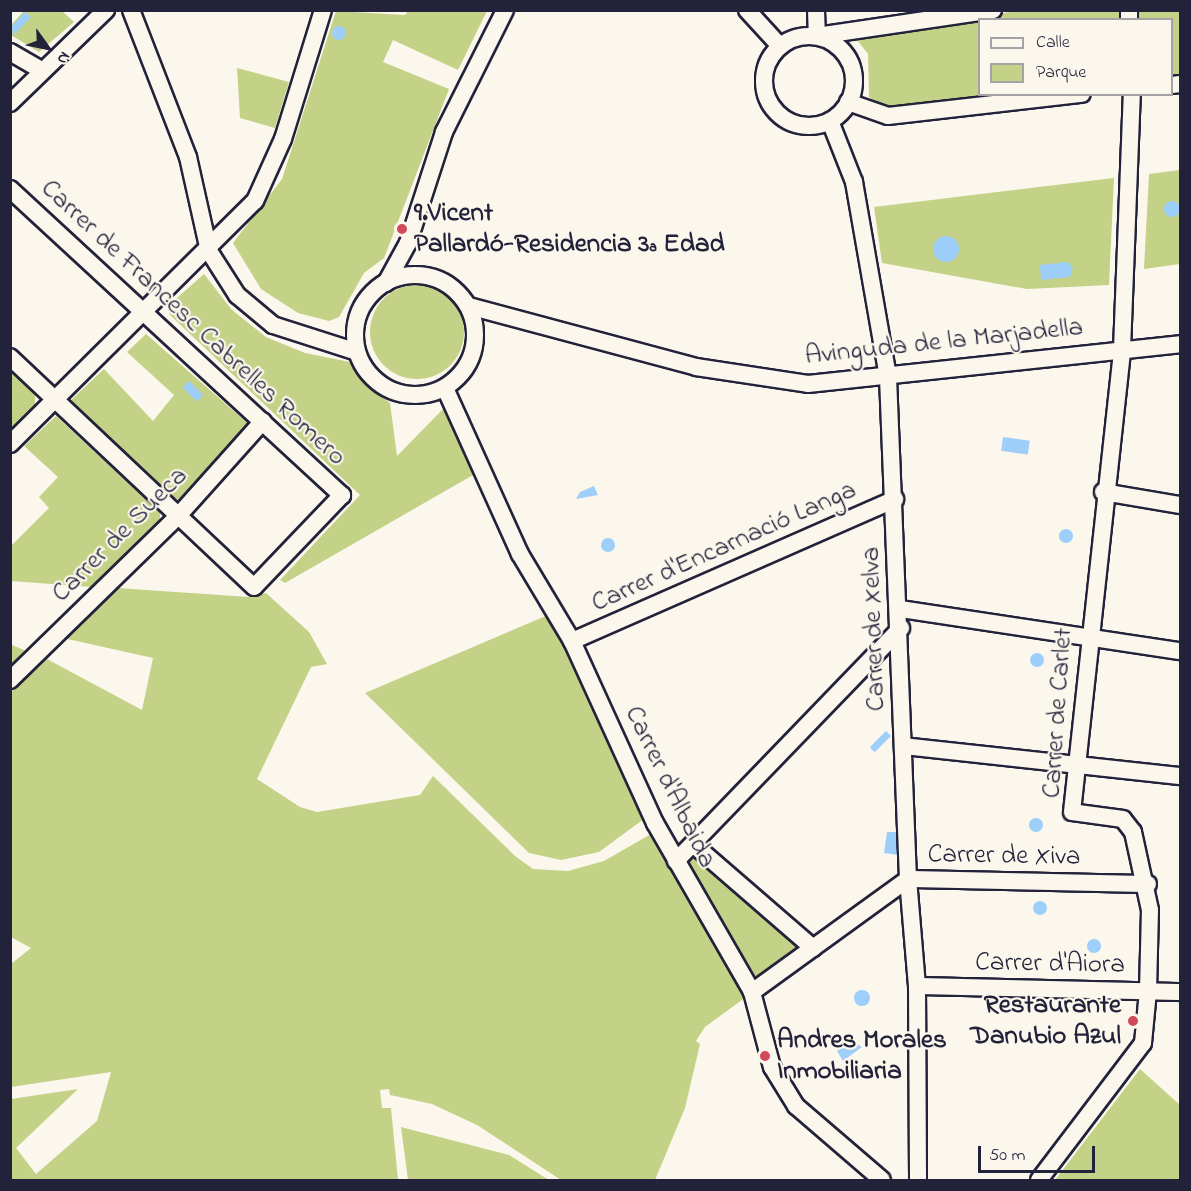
<!DOCTYPE html>
<html>
<head>
<meta charset="utf-8">
<style>
  body { margin:0 }
  #map { position:relative; width:1191px; height:1191px; overflow:hidden; background:#fbf7ec; font-family:"Indie Flower",sans-serif }
  div>[style] { position:absolute }
  .green>* { inset:0; background:#c3d286 }
  .round { border-radius:50% }
  .water>* { inset:0; background:#9ecefa; transform-origin:0 0 }
  .roads { filter:drop-shadow(2px 0 #22223b) drop-shadow(-2px 0 #22223b) drop-shadow(0 2px #22223b) drop-shadow(0 -2px #22223b) }
  .minor>* { height:16px; margin:-8px; padding:0 8px; transform-origin:8px; border-radius:8px; background:#fbf7ec }
  .minor>.ring { margin:-8px; padding:0; box-sizing:content-box; background:none; border:16px solid #fbf7ec; border-radius:50% }
  .dots>* { width:16px; height:16px; translate:-50% -50%; box-sizing:border-box; border:3px solid #fbf7ec; border-radius:50% }
  span { translate:-50% -50%; white-space:nowrap; text-align:center; line-height:1.15; -webkit-text-stroke:4.5px #fbf7ec; paint-order:stroke }
  .poi-label { font-size:27px; color:#22223b; font-weight:700 }
  .left { translate:0 -50%; text-align:left }
  .right { translate:-100% -50%; text-align:right }
  .street-label { font-size:27px; color:#22223b }
  .frame { position:absolute; inset:0; border:12px solid #22223b; pointer-events:none }
  .legend { position:absolute; left:978px; top:18px; width:195px; height:78px; box-sizing:border-box; background:#fbf7ec; border:2px solid #a4a2a5; margin:0; padding:8px 10px; list-style:none; font-size:18px; color:#22223b }
  .legend li { display:flex; align-items:center; gap:12px; height:30px }
  .legend b { width:30px; border:2px solid #a4a2a5 }
  .north { position:absolute; left:18px; top:18px; width:60px; height:60px; -webkit-text-stroke:4px #fbf7ec; paint-order:stroke; rotate:123deg; font-size:16px; font-weight:700; line-height:24px; text-align:center; color:#22223b }
  .north::after { content:''; display:block; margin:auto; width:21px; height:27px; background:#22223b; clip-path:polygon(50% 0,100% 100%,50% 72%,0 100%) }
  .scale { position:absolute; left:978px; top:1146px; width:117px; height:27px; box-sizing:border-box; border:3px solid #22223b; border-top:0; padding-left:8px; font-size:18px; line-height:21px; white-space:nowrap; color:#22223b; -webkit-text-stroke:4px #fbf7ec; paint-order:stroke }
</style>
</head>
<body>
<div id="map">
  <div class="green">
    <i style="clip-path:polygon(24px 11px,62px 11px,74px 22px,39px 52px,11px 35px,11px 25px)"></i>
    <i style="clip-path:polygon(336px 11px,405px 15px,408px 11px,487px 11px,458px 70px,393px 40px,383px 62px,449px 89px,384px 258px,364px 273px,339px 317px,329px 321px,298px 313px,261px 289px,233px 243px,282px 179px)"></i>
    <i style="clip-path:polygon(1016px 11px,1180px 11px,1180px 81px,1172px 82px,1172px 20px,980px 20px,980px 94px,1049px 95px,888px 111px,869px 97px,868px 54px,855px 37px)"></i>
    <i style="clip-path:polygon(237px 68px,289px 82px,275px 128px,240px 118px)"></i>
    <i style="clip-path:polygon(1180px 170px,1180px 264px,1144px 269px,1149px 174px)"></i>
    <i style="clip-path:polygon(1114px 178px,1109px 285px,1027px 289px,882px 263px,874px 207px)"></i>
    <i style="clip-path:polygon(204px 274px,232px 310px,266px 337px,305px 353px,350px 362px,365px 384px,390px 403px,397px 456px,446px 406px,480px 471px,285px 583px,280px 580px,360px 495px,169px 314px,169px 305px)"></i>
    <i class="round" style="left:370px;top:285px;width:94px;height:94px"></i>
    <i style="clip-path:polygon(146px 334px,252px 427px,180px 499px,172px 499px,70px 401px,104px 369px,153px 421px,174px 395px,127px 352px)"></i>
    <i style="clip-path:polygon(11px 369px,35px 393px,35px 405px,11px 429px)"></i>
    <i style="clip-path:polygon(56px 416px,160px 512px,160px 520px,92px 587px,11px 581px,11px 546px,49px 508px,39px 497px,58px 477px,24px 446px)"></i>
    <i style="clip-path:polygon(117px 588px,249px 597px,266px 593px,309px 632px,327px 664px,311px 667px,257px 779px,300px 807px,317px 812px,420px 795px,433px 776px,515px 856px,533px 869px,568px 871px,604px 861px,651px 834px,746px 997px,705px 1027px,696px 1041px,700px 1044px,685px 1108px,655px 1180px,561px 1180px,477px 1125px,432px 1104px,390px 1095px,389px 1089px,380px 1090px,382px 1108px,391px 1108px,398px 1180px,11px 1180px,11px 1099px,78px 1089px,16px 1148px,36px 1174px,97px 1121px,111px 1072px,11px 1087px,11px 964px,31px 948px,11px 937px,11px 692px,45px 658px,142px 710px,153px 658px,63px 638px)"></i>
    <i style="clip-path:polygon(548px 615px,648px 816px,599px 852px,561px 860px,529px 853px,365px 693px)"></i>
    <i style="clip-path:polygon(10px 644px,26px 651px,11px 668px,10px 668px)"></i>
    <i style="clip-path:polygon(692px 851px,714px 870px,802px 951px,759px 982px,683px 858px)"></i>
    <i style="clip-path:polygon(1140px 1069px,1180px 1105px,1180px 1180px,1055px 1180px)"></i>
    <i style="clip-path:polygon(401px 1127px,509px 1155px,549px 1180px,408px 1180px)"></i>
  </div>
  <div class="water">
    <i style="clip-path:polygon(25px 12px,31px 17px,14px 35px,11px 27px)"></i>
    <i class="round" style="left:332px;top:26px;width:14px;height:14px"></i>
    <i class="round" style="left:1164px;top:201px;width:16px;height:16px"></i>
    <i class="round" style="left:933px;top:236px;width:26px;height:26px"></i>
    <i style="clip-path:polygon(1068px 262px,1073px 268px,1070px 277px,1041px 280px,1040px 265px)"></i>
    <i style="left:189px;top:381px;width:20px;height:9px;rotate:45deg"></i>
    <i style="left:1003px;top:437px;width:27px;height:14px;rotate:8deg"></i>
    <i style="clip-path:polygon(594px 486px,598px 495px,576px 499px,580px 492px)"></i>
    <i class="round" style="left:1059px;top:529px;width:14px;height:14px"></i>
    <i class="round" style="left:601px;top:538px;width:14px;height:14px"></i>
    <i class="round" style="left:1030px;top:653px;width:14px;height:14px"></i>
    <i style="left:886px;top:731px;width:7px;height:23px;rotate:45deg"></i>
    <i class="round" style="left:1029px;top:818px;width:14px;height:14px"></i>
    <i style="clip-path:polygon(887px 832px,897px 832px,898px 855px,884px 853px)"></i>
    <i class="round" style="left:1033px;top:901px;width:14px;height:14px"></i>
    <i class="round" style="left:1087px;top:939px;width:14px;height:14px"></i>
    <i class="round" style="left:854px;top:990px;width:16px;height:16px"></i>
    <i style="clip-path:polygon(851px 1041px,862px 1047px,843px 1061px,837px 1051px)"></i>
    <i class="round" style="left:849px;top:1064px;width:14px;height:14px"></i>
  </div>
  <div class="roads">
    <div class="minor">
      <i style="left:131px;top:10px;width:158px;rotate:68.8deg"></i>
      <i style="left:188px;top:157px;width:96px;rotate:77.4deg"></i>
      <i style="left:209px;top:251px;width:52px;rotate:57.5deg"></i>
      <i style="left:237px;top:295px;width:47px;rotate:39.8deg"></i>
      <i style="left:273px;top:325px;width:88px;rotate:17.8deg"></i>
      <i style="left:747px;top:10px;width:47px;rotate:47.6deg"></i>
      <i style="left:816px;top:10px;width:26px;rotate:88deg"></i>
      <i style="left:817px;top:36px;width:178px;rotate:-8.4deg"></i>
      <i style="left:1129px;top:10px;width:10px;rotate:90deg"></i>
      <i class="ring" style="left:764px;top:36px;width:74px;height:74px"></i>
      <i style="left:10px;top:52px;width:36px;rotate:30deg"></i>
      <i style="left:1172px;top:85px;width:8px;rotate:-7deg"></i>
      <i style="left:848px;top:102px;width:42px;rotate:19.3deg"></i>
      <i style="left:888px;top:116px;width:195px;rotate:-6.5deg"></i>
      <i style="left:10px;top:103px;width:134px;rotate:-44.1deg"></i>
      <i style="left:830px;top:121px;width:66px;rotate:68.5deg"></i>
      <i style="left:854px;top:182px;width:198px;rotate:80.1deg"></i>
      <i style="left:888px;top:377px;width:502px;rotate:87.72deg"></i>
      <i style="left:908px;top:879px;width:107px;rotate:85.2deg"></i>
      <i style="left:917px;top:986px;width:194px;rotate:89.7deg"></i>
      <i style="left:10px;top:189px;width:452px;rotate:42.7deg"></i>
      <i style="left:342px;top:495px;width:127px;rotate:133.7deg"></i>
      <i style="left:254px;top:587px;width:335px;rotate:-136.7deg"></i>
      <i class="ring" style="left:355px;top:275px;width:104px;height:104px"></i>
      <i style="left:386px;top:283px;width:46px;rotate:-61.2deg"></i>
      <i style="left:408px;top:243px;width:117px;rotate:-72deg"></i>
      <i style="left:444px;top:132px;width:136px;rotate:-63.4deg"></i>
      <i style="left:469px;top:306px;width:235px;rotate:15deg"></i>
      <i style="left:696px;top:367px;width:113px;rotate:8.6deg"></i>
      <i style="left:808px;top:384px;width:374px;rotate:-6.1deg"></i>
      <i style="left:445px;top:388px;width:182px;rotate:65.7deg"></i>
      <i style="left:520px;top:554px;width:101px;rotate:59.1deg"></i>
      <i style="left:572px;top:641px;width:200px;rotate:65.5deg"></i>
      <i style="left:655px;top:823px;width:195px;rotate:60.1deg"></i>
      <i style="left:752px;top:992px;width:78px;rotate:75.1deg"></i>
      <i style="left:772px;top:1067px;width:46px;rotate:58.4deg"></i>
      <i style="left:796px;top:1106px;width:113px;rotate:40.7deg"></i>
      <i style="left:10px;top:444px;width:345px;rotate:-44.8deg"></i>
      <i style="left:255px;top:201px;width:68px;rotate:-65.7deg"></i>
      <i style="left:283px;top:139px;width:135px;rotate:-72.8deg"></i>
      <i style="left:1103px;top:492px;width:78px;rotate:9.6deg"></i>
      <i style="left:901px;top:609px;width:282px;rotate:8.6deg"></i>
      <i style="left:572px;top:641px;width:353px;rotate:-23.7deg"></i>
      <i style="left:10px;top:680px;width:235px;rotate:-44.3deg"></i>
      <i style="left:178px;top:516px;width:127px;rotate:-48.2deg"></i>
      <i style="left:903px;top:746px;width:279px;rotate:6.2deg"></i>
      <i style="left:693px;top:844px;width:159px;rotate:40.9deg"></i>
      <i style="left:676px;top:861px;width:324px;rotate:-46deg"></i>
      <i style="left:917px;top:986px;width:263px;rotate:1.3deg"></i>
      <i style="left:752px;top:992px;width:193px;rotate:-35.9deg"></i>
      <i style="left:908px;top:879px;width:240px;rotate:1.2deg"></i>
      <i style="left:1039px;top:1180px;width:172px;rotate:-52.8deg"></i>
      <i style="left:1143px;top:1043px;width:52px;rotate:-84.5deg"></i>
      <i style="left:1148px;top:991px;width:81px;rotate:-88.6deg"></i>
      <i style="left:1150px;top:910px;width:80px;rotate:-102.3deg"></i>
      <i style="left:1133px;top:832px;width:16px;rotate:-128deg"></i>
      <i style="left:1123px;top:819px;width:51px;rotate:-172.2deg"></i>
      <i style="left:1072px;top:812px;width:465px;rotate:-83.8deg"></i>
      <i style="left:1122px;top:350px;width:256px;rotate:-87.8deg"></i>
    </div>
  </div>
  <div class="dots">
    <i style="left:402px;top:229px;background:#d1495b"></i>
    <i style="left:1133px;top:1021px;background:#d1495b"></i>
    <i style="left:765px;top:1056px;background:#d1495b"></i>
  </div>
  <div class="poi-label">
    <span class="left" style="left:414px;top:229px">9.Vicent<br>Pallardó-Residencia 3ª Edad</span>
    <span class="right" style="left:1121px;top:1021px">Restaurante<br>Danubio Azul</span>
    <span class="left" style="left:777px;top:1056px">Andres Morales<br>Inmobiliaria</span>
  </div>
  <div class="street-label">
    <span style="left:193px;top:323px;rotate:43deg">Carrer de Francesc Cabrelles Romero</span>
    <span style="left:944px;top:342px;rotate:-6deg">Avinguda de la Marjadella</span>
    <span style="left:120px;top:535px;rotate:-45deg">Carrer de Sueca</span>
    <span style="left:724px;top:547px;rotate:-24deg">Carrer d'Encarnació Langa</span>
    <span style="left:874px;top:629px;rotate:-92deg">Carrer de Xelva</span>
    <span style="left:1058px;top:713px;rotate:-86deg">Carrer de Carlet</span>
    <span style="left:670px;top:787px;rotate:64deg">Carrer d'Albaida</span>
    <span style="left:1004px;top:856px;rotate:1deg">Carrer de Xiva</span>
    <span style="left:1050px;top:964px;rotate:1deg">Carrer d'Aiora</span>
  </div>
  <div class="frame"></div>
  <ul class="legend">
  <li><b style="height:8px;background:#fbf7ec"></b>Calle</li>
  <li><b style="height:16px;background:#c3d286"></b>Parque</li>
  </ul>
  <div class="north">N</div>
  <div class="scale">50 m</div>
</div>
</body>
</html>
